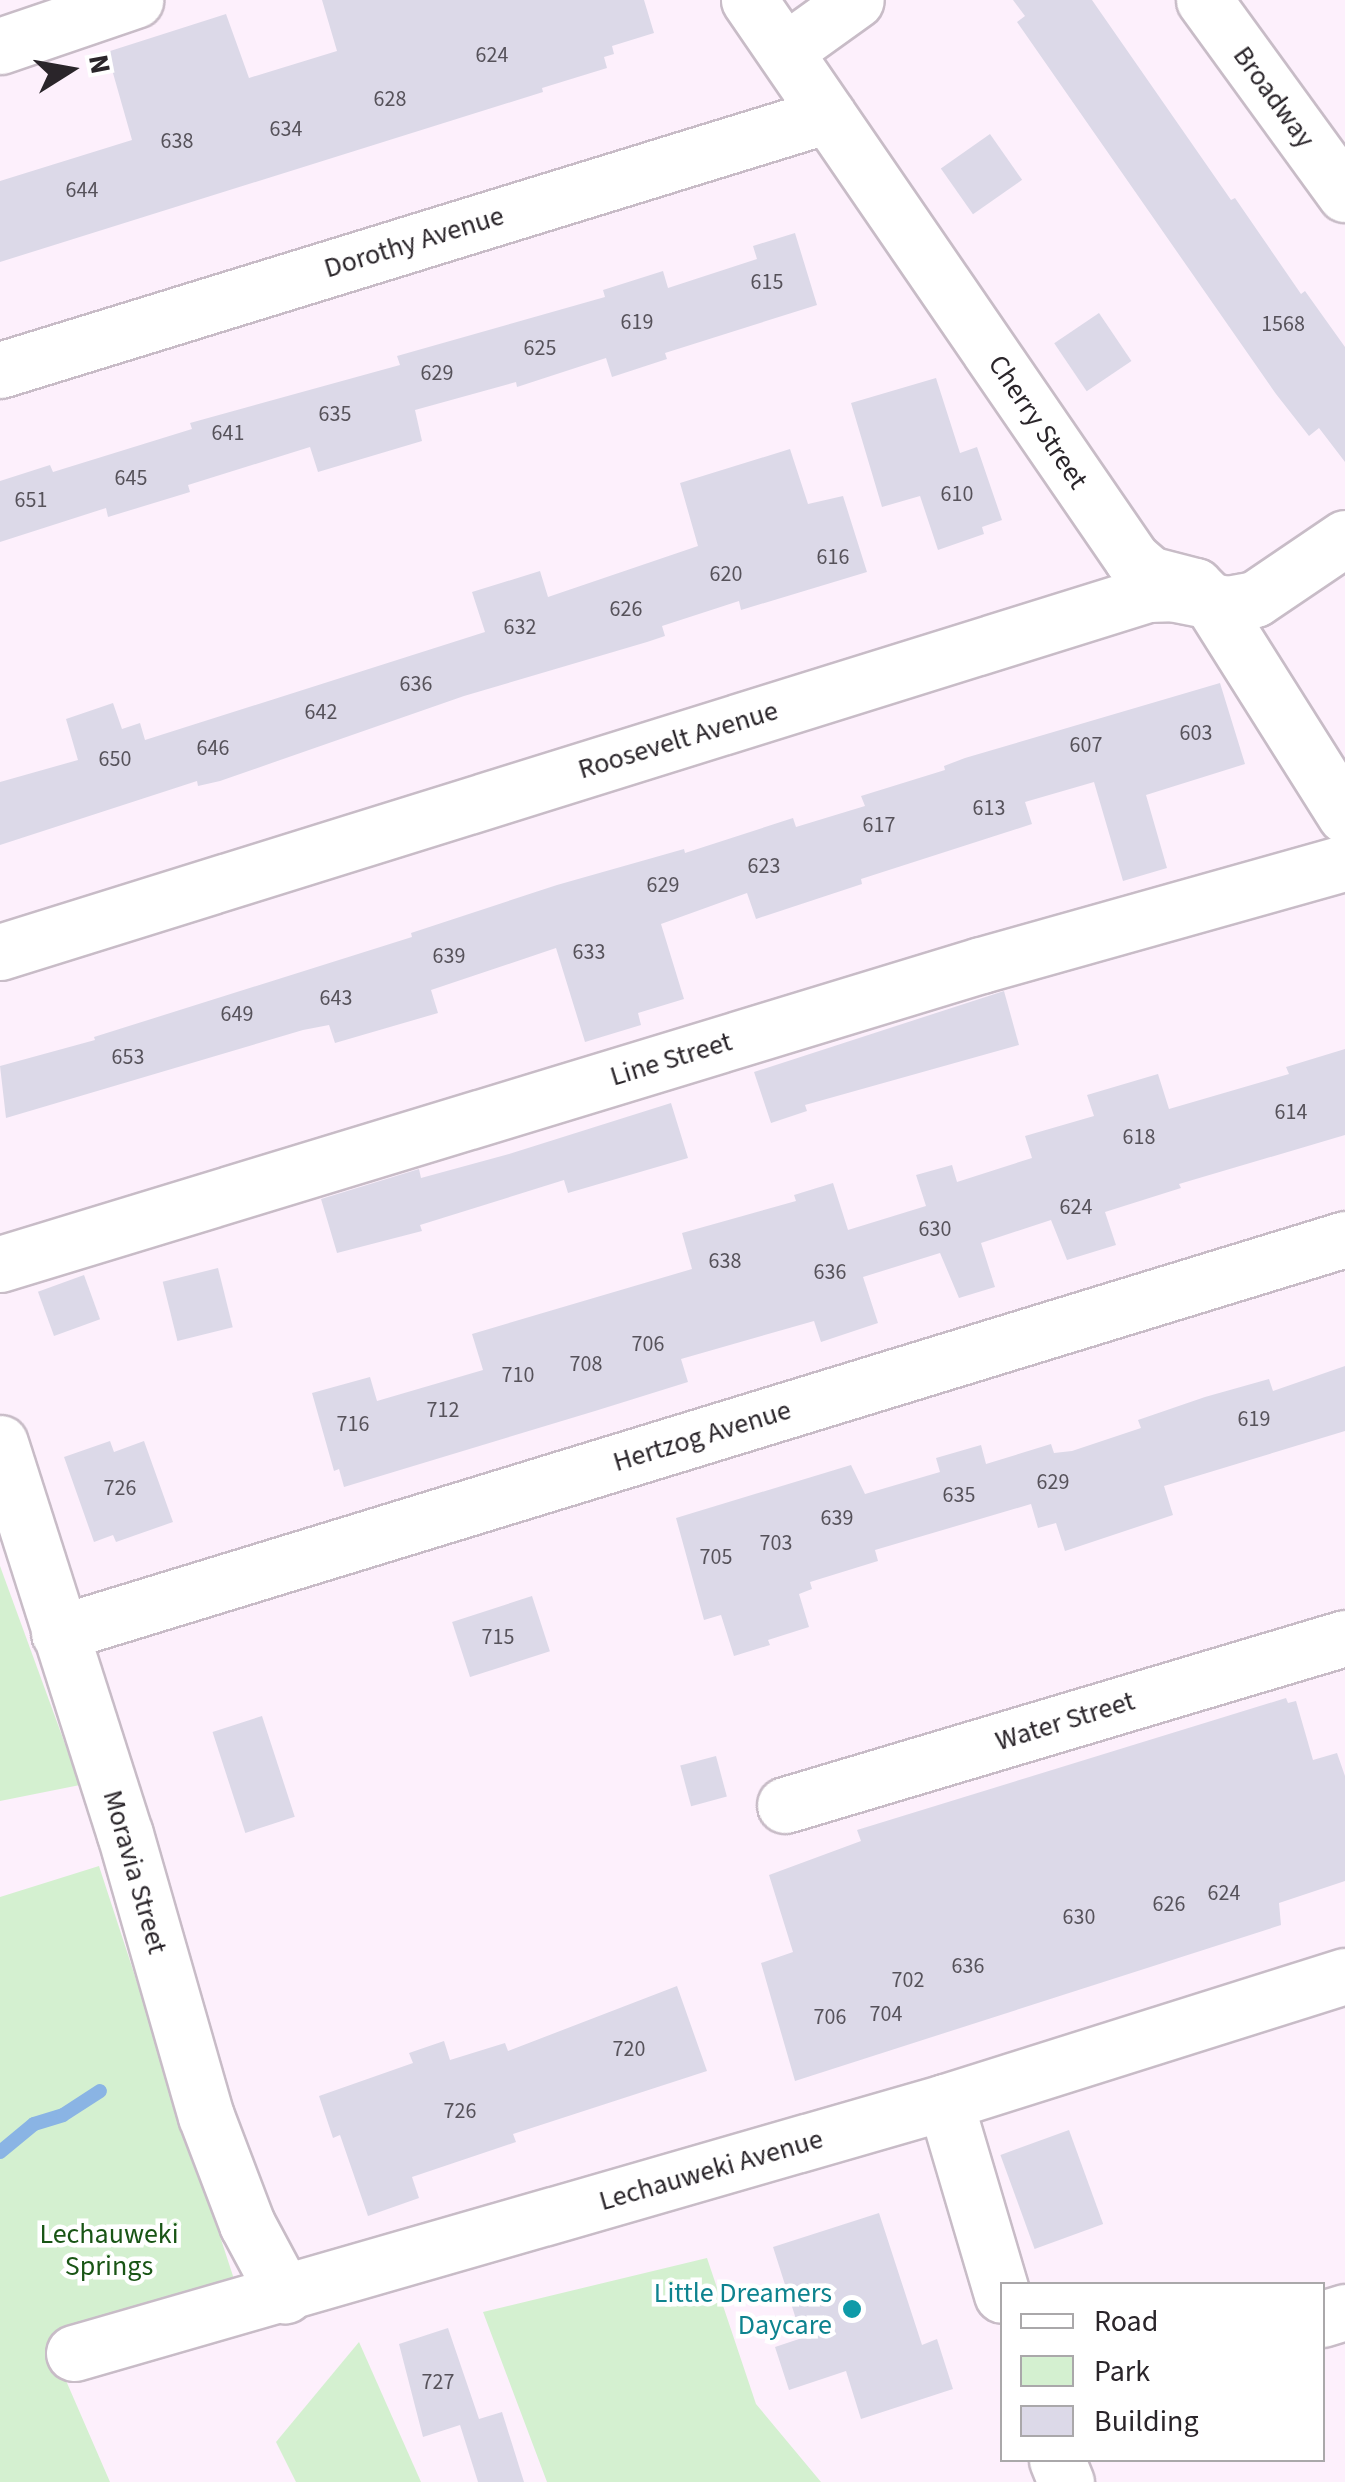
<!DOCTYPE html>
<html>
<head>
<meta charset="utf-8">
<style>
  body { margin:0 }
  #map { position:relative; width:1345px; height:2482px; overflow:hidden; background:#fdf0fc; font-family:"Source Sans 3",sans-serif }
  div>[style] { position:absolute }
  .green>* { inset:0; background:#d4f0d0 }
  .stream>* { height:14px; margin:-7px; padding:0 7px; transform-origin:7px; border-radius:7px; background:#8ab4e4 }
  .building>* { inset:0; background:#dcd9e8; transform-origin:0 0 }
  .roads { filter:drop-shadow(2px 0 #c8bcc7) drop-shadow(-2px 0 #c8bcc7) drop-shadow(0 2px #c8bcc7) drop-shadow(0 -2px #c8bcc7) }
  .minor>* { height:55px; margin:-27.5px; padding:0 27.5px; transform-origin:27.5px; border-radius:27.5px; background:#fff }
  .major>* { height:55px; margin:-27.5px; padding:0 27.5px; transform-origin:27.5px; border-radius:27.5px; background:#fff }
  .dots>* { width:28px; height:28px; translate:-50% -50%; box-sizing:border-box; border:5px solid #fff; border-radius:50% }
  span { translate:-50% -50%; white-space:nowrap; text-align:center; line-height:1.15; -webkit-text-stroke:9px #fff; paint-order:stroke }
  .number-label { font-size:22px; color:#56525a }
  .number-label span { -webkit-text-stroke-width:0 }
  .street-label { font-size:28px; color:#2a252a }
  .park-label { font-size:28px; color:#195515 }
  .culture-label { font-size:28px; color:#0d838f }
  .right { translate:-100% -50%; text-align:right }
  .legend { position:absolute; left:1000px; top:2282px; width:325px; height:180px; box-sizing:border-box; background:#fff; border:2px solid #aaa8aa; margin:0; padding:12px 18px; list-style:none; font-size:30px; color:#2a252a }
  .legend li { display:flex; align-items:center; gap:20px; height:50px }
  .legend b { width:50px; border:2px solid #aaa8aa }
  .north { position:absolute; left:20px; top:20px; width:100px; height:100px; -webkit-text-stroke:8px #fff; paint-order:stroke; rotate:79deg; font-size:28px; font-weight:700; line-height:40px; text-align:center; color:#2a252a }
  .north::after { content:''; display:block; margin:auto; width:35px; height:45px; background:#2a252a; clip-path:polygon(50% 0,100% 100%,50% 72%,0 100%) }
</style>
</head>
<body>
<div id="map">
  <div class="green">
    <i style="clip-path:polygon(0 1566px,80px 1785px,0 1801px)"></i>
    <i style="clip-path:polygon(99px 1866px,249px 2325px,64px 2376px,110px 2482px,0 2482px,0 1897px)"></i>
    <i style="clip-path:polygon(707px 2258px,756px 2404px,821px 2482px,547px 2482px,483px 2312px)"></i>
    <i style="clip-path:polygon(359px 2342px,421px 2482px,296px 2482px,276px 2442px)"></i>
  </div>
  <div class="stream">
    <i style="left:0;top:2152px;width:44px;rotate:-39.5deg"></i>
    <i style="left:34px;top:2124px;width:30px;rotate:-17deg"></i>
    <i style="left:63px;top:2115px;width:44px;rotate:-33deg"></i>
  </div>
  <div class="building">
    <i style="clip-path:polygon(322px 0,644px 0,654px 33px,612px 46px,614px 54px,604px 57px,607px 68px,542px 88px,543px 92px,0 262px,0 181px,132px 140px,107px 52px,226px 14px,249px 78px,337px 51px)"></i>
    <i style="clip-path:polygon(1013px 0,1092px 0,1231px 200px,1235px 198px,1301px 294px,1305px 291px,1345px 347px,1345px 462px,1319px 428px,1309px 436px,1276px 394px,1017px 22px,1025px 16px)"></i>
    <i style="left:990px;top:134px;width:56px;height:60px;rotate:55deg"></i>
    <i style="clip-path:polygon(795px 233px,817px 305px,665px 353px,667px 359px,612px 377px,606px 358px,517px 387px,516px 382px,415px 410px,422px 441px,318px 472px,310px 447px,188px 485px,190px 492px,108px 517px,106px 508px,0 542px,0 481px,50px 465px,53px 472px,192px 429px,190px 423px,400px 365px,397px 356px,605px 297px,603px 290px,663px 271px,668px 288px,757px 259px,753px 246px)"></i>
    <i style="left:1099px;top:313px;width:58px;height:54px;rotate:56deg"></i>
    <i style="clip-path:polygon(936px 378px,960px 453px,977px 447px,1002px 520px,982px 527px,984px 534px,938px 550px,920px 496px,882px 507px,851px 403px)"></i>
    <i style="clip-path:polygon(790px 449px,808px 504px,843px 496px,867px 572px,741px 610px,739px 601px,662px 626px,665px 636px,647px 642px,464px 696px,220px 781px,198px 786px,197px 781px,0 845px,0 782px,78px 760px,66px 719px,113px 703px,122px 729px,140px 723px,145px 740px,485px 632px,472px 592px,540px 571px,548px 597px,698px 546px,680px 483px)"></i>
    <i style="clip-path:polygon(1220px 683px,1245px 764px,1146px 795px,1167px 868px,1123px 881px,1094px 782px,1025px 802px,1032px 824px,861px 879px,862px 884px,756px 919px,747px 893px,661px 924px,684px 999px,638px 1013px,641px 1025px,585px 1042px,556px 948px,431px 990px,438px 1013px,335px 1043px,329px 1025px,303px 1030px,6px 1118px,0 1066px,95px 1040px,94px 1037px,412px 937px,411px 933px,557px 885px,684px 849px,685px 853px,793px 818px,796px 827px,865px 806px,861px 796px,945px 770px,944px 766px,965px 758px)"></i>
    <i style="clip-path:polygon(1004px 991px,1019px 1045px,805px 1105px,807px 1111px,771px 1123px,754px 1072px)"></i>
    <i style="clip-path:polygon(1345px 1049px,1345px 1135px,1179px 1184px,1181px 1188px,1105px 1212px,1116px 1245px,1067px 1260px,1051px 1220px,981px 1243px,995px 1287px,959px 1298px,940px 1253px,863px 1277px,878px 1323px,821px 1342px,814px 1321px,681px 1359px,688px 1382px,595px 1411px,344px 1487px,339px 1469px,334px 1471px,312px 1393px,370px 1377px,377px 1401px,483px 1370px,472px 1334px,692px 1269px,682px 1233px,796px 1201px,794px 1195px,833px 1183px,848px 1230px,926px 1206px,916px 1175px,952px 1165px,957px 1182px,1032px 1158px,1025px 1136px,1094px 1116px,1087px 1095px,1158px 1074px,1169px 1109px,1289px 1074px,1286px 1067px)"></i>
    <i style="clip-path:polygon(671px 1103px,688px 1158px,568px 1193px,564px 1180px,420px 1225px,422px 1231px,337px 1253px,321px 1199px,419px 1169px,421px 1178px,509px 1154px)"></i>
    <i style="left:218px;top:1268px;width:61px;height:57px;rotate:76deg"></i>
    <i style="left:84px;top:1275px;width:47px;height:49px;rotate:70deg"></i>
    <i style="clip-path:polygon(1345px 1366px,1345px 1431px,1164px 1486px,1173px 1515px,1065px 1551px,1056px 1523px,1038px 1528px,1031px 1504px,875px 1550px,878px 1561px,810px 1582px,812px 1589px,799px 1594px,809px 1627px,768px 1640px,770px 1645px,734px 1656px,721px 1615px,704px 1620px,676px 1518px,851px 1465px,865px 1494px,940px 1472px,936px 1458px,981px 1445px,986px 1464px,1051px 1444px,1054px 1453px,1072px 1451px,1141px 1428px,1138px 1420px,1205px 1397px,1269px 1379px,1273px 1391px)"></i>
    <i style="clip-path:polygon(110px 1441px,114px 1452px,144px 1441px,173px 1522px,116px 1542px,113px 1535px,94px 1542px,64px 1457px)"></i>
    <i style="left:532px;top:1596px;width:58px;height:84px;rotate:72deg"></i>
    <i style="clip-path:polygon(1286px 1698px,1288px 1703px,1296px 1701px,1313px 1760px,1337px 1753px,1345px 1776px,1345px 1881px,1279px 1903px,1281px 1925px,795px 2081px,761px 1963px,793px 1952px,769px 1875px,861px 1841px,857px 1830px)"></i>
    <i style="left:262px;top:1716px;width:106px;height:52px;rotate:72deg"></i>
    <i style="left:716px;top:1756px;width:42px;height:37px;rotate:75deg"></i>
    <i style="clip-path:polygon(677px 1986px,707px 2071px,513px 2134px,516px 2142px,412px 2177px,419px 2198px,368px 2216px,340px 2135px,333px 2138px,319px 2096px,413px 2063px,409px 2053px,444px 2041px,450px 2060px,505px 2043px,508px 2051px)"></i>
    <i style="left:1069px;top:2130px;width:100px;height:73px;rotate:70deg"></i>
    <i style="clip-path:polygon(879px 2213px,922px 2345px,937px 2339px,953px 2389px,861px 2419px,846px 2371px,789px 2390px,775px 2347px,802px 2338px,773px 2247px)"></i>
    <i style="clip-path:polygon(448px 2328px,479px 2419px,502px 2412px,524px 2482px,478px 2482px,460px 2425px,423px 2437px,399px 2344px)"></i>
  </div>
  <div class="roads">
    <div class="minor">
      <i style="left:749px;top:0;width:678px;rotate:55.58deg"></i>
      <i style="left:1132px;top:559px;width:23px;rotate:41deg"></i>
      <i style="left:1149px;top:574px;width:48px;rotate:14.6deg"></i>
      <i style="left:1195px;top:586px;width:23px;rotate:45deg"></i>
      <i style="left:1211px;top:602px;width:252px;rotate:57.8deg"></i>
      <i style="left:0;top:46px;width:143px;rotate:-18.8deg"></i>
      <i style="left:785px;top:51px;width:87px;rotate:-35.7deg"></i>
      <i style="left:0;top:370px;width:866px;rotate:-17.12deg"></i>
      <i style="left:0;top:952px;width:1203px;rotate:-17.32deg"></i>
      <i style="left:1148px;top:594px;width:23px;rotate:-2deg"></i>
      <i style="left:1171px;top:593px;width:57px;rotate:11.1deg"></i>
      <i style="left:1227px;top:604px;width:28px;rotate:-10deg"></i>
      <i style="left:1255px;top:599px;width:109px;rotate:-34.1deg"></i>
      <i style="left:0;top:1264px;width:1026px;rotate:-16.95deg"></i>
      <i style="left:981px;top:965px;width:378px;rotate:-15.7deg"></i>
      <i style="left:0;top:1443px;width:410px;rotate:72.3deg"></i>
      <i style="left:125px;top:1834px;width:293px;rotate:74deg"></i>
      <i style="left:206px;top:2116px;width:116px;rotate:69.2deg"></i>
      <i style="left:247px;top:2224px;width:81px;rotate:61.8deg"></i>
      <i style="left:59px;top:1633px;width:1345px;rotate:-17.03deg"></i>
      <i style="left:785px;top:1805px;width:584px;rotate:-16.61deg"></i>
      <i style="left:945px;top:2102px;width:201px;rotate:73.5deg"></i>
      <i style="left:1322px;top:2319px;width:24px;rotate:-17deg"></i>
      <i style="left:74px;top:2353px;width:906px;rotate:-16.08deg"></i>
      <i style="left:945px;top:2102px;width:419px;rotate:-17.5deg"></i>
      <i style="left:1057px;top:2460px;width:24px;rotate:68deg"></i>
    </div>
    <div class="major">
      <i style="left:1204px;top:0;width:240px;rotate:54deg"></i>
    </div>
  </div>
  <div class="dots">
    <i style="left:852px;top:2309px;background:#0f9aa8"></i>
  </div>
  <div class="number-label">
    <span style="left:492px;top:56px">624</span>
    <span style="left:390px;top:100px">628</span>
    <span style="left:286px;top:130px">634</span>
    <span style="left:177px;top:142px">638</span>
    <span style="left:82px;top:191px">644</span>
    <span style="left:767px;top:283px">615</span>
    <span style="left:637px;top:323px">619</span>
    <span style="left:1283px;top:325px">1568</span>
    <span style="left:540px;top:349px">625</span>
    <span style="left:437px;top:374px">629</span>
    <span style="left:335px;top:415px">635</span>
    <span style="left:228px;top:434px">641</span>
    <span style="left:131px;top:479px">645</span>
    <span style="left:957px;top:495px">610</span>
    <span style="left:31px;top:501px">651</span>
    <span style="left:833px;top:558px">616</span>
    <span style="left:726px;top:575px">620</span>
    <span style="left:626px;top:610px">626</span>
    <span style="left:520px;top:628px">632</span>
    <span style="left:416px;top:685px">636</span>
    <span style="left:321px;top:713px">642</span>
    <span style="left:1196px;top:734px">603</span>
    <span style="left:1086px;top:746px">607</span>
    <span style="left:213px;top:749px">646</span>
    <span style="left:115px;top:760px">650</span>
    <span style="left:989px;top:809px">613</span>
    <span style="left:879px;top:826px">617</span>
    <span style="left:764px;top:867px">623</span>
    <span style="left:663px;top:886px">629</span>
    <span style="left:589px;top:953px">633</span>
    <span style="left:449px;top:957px">639</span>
    <span style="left:336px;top:999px">643</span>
    <span style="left:237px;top:1015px">649</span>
    <span style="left:128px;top:1058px">653</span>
    <span style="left:1291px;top:1113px">614</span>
    <span style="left:1139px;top:1138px">618</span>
    <span style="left:1076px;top:1208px">624</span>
    <span style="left:935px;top:1230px">630</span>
    <span style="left:725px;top:1262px">638</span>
    <span style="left:830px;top:1273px">636</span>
    <span style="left:648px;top:1345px">706</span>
    <span style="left:586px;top:1365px">708</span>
    <span style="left:518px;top:1376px">710</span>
    <span style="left:443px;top:1411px">712</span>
    <span style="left:1254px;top:1420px">619</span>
    <span style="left:353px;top:1425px">716</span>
    <span style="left:1053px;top:1483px">629</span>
    <span style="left:120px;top:1489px">726</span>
    <span style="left:959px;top:1496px">635</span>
    <span style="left:837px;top:1519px">639</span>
    <span style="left:776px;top:1544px">703</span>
    <span style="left:716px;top:1558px">705</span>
    <span style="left:498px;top:1638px">715</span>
    <span style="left:1224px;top:1894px">624</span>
    <span style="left:1169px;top:1905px">626</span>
    <span style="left:1079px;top:1918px">630</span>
    <span style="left:968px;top:1967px">636</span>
    <span style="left:908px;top:1981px">702</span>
    <span style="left:886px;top:2015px">704</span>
    <span style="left:830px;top:2018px">706</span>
    <span style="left:629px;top:2050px">720</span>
    <span style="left:460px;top:2112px">726</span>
    <span style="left:438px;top:2383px">727</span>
  </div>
  <div class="street-label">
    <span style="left:1274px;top:97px;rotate:54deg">Broadway</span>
    <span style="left:414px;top:242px;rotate:-17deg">Dorothy Avenue</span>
    <span style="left:1038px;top:422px;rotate:56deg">Cherry Street</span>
    <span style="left:678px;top:740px;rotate:-17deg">Roosevelt Avenue</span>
    <span style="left:671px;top:1059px;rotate:-17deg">Line Street</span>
    <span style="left:702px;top:1436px;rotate:-17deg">Hertzog Avenue</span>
    <span style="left:1065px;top:1721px;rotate:-17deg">Water Street</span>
    <span style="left:135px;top:1872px;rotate:74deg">Moravia Street</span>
    <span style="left:711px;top:2170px;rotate:-16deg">Lechauweki Avenue</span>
  </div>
  <div class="park-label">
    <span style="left:109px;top:2250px">Lechauweki<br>Springs</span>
  </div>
  <div class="culture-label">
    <span class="right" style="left:832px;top:2309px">Little Dreamers<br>Daycare</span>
  </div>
  <ul class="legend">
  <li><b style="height:12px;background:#fff"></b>Road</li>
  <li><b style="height:28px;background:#d4f0d0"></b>Park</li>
  <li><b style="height:28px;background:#dcd9e8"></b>Building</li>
  </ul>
  <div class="north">N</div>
</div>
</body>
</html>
